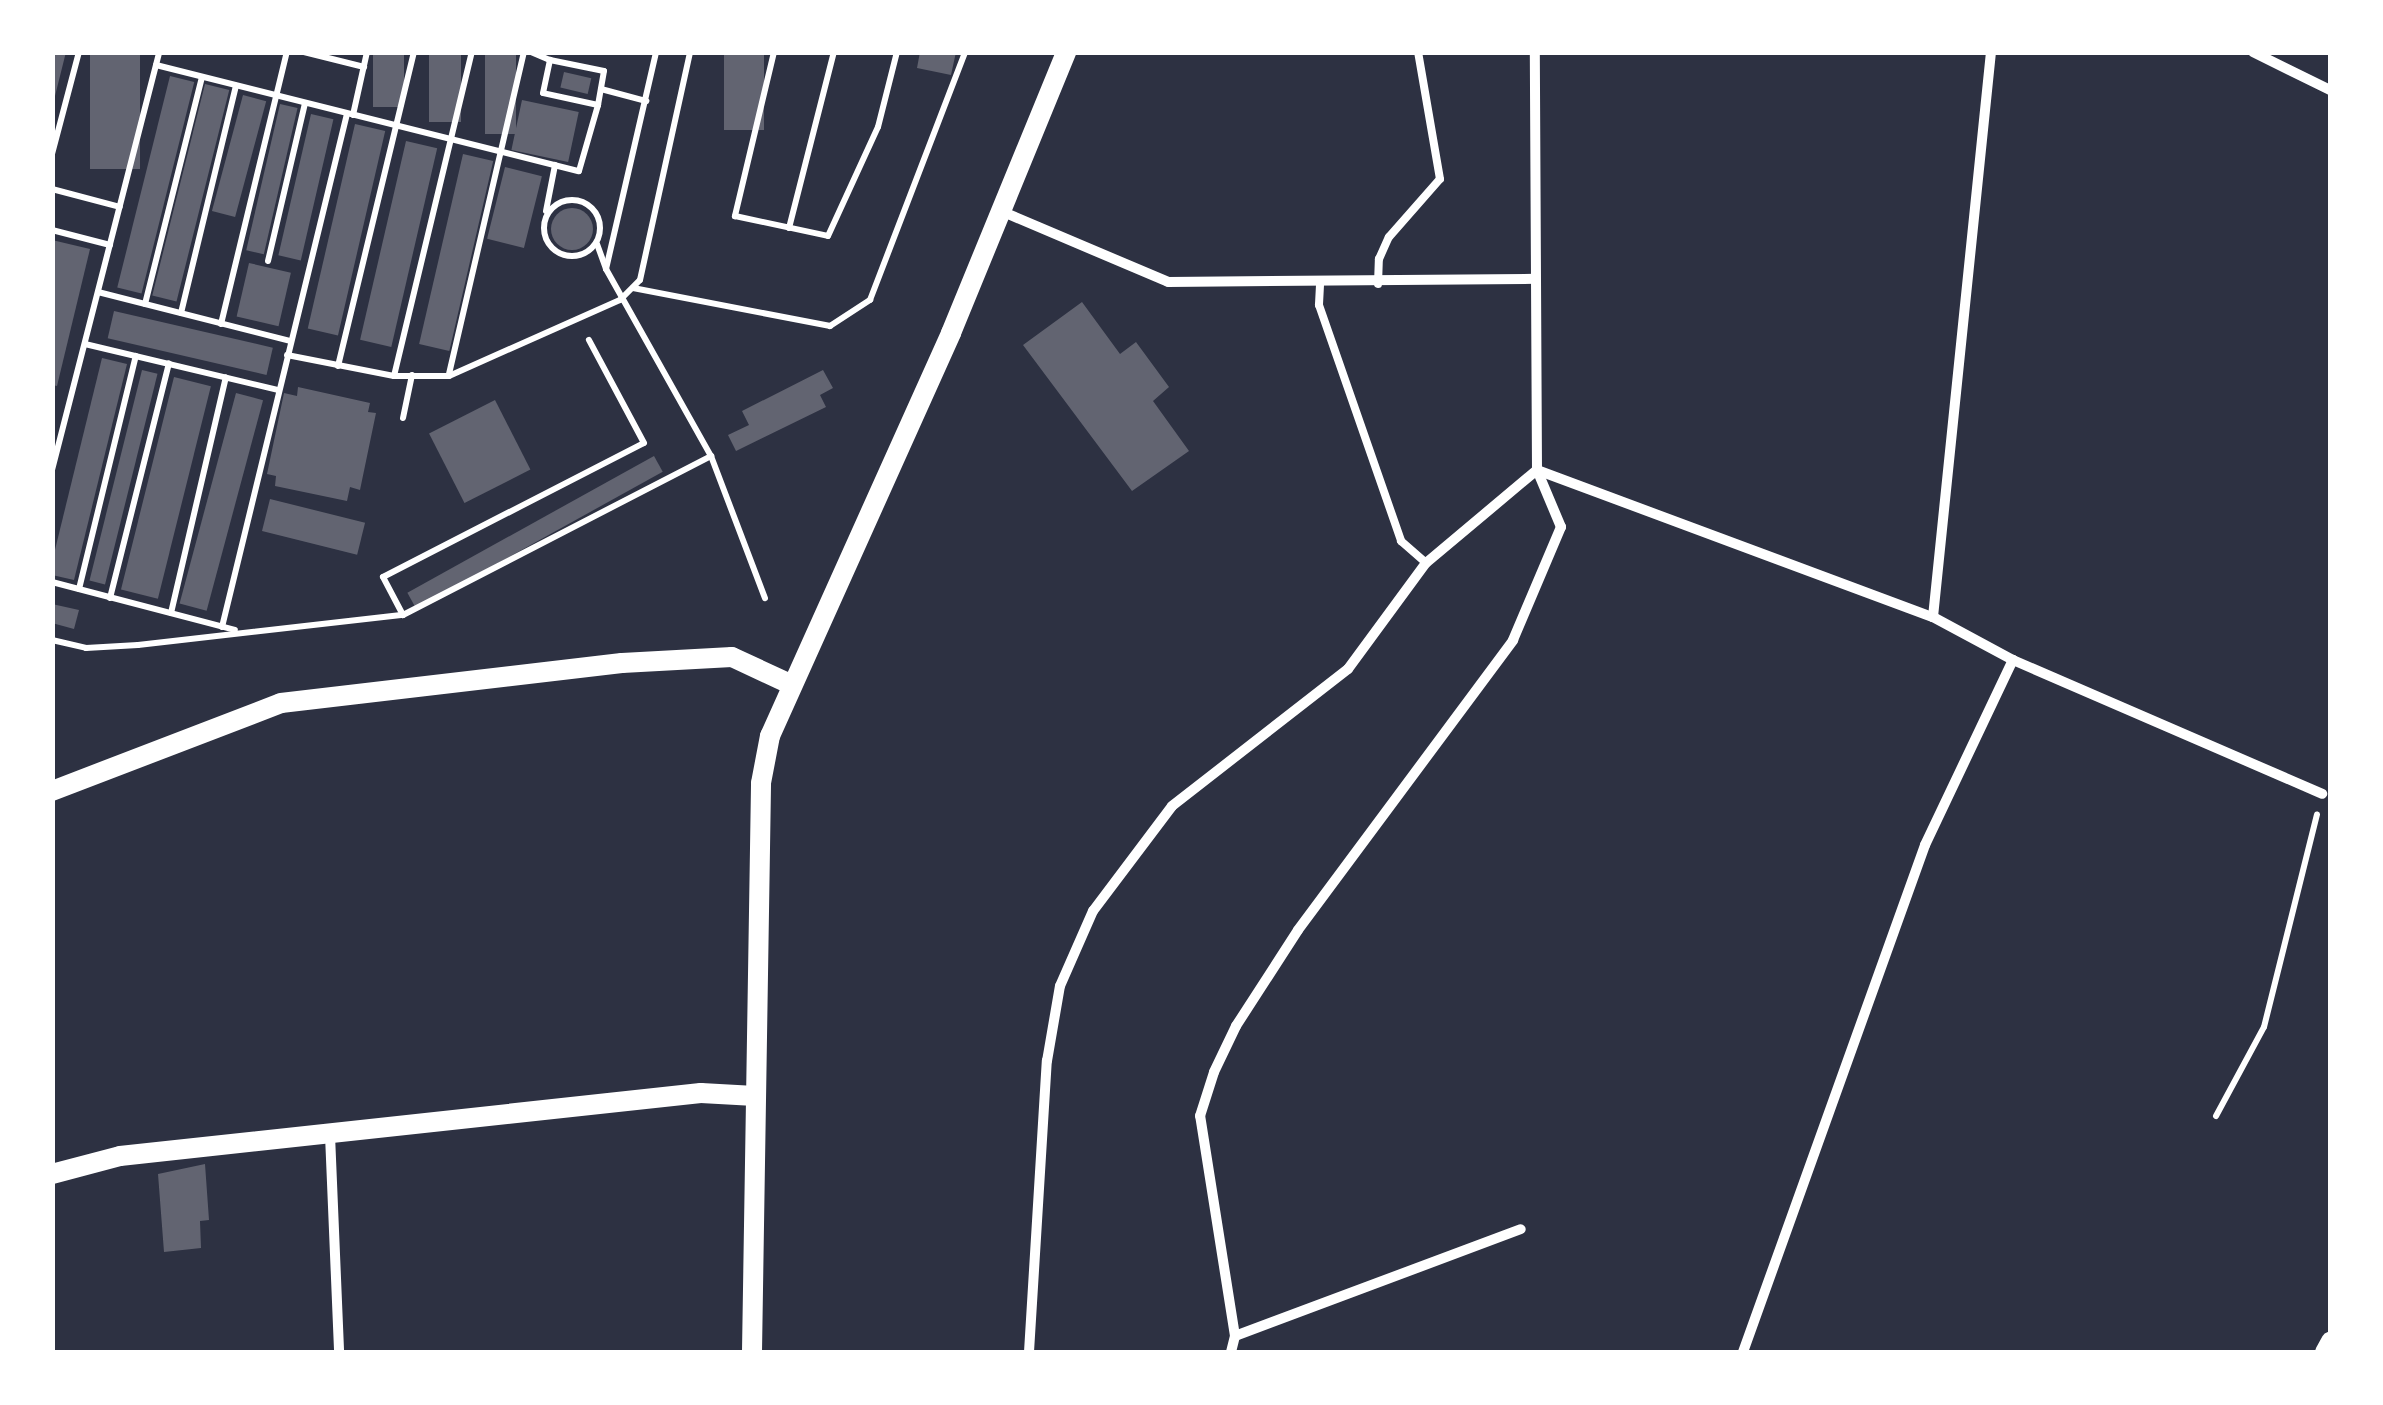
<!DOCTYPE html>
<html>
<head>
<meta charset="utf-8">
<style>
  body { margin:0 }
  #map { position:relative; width:2383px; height:1405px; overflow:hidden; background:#2d3142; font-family:Spectral,serif }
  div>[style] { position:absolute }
  .building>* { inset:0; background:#626471; transform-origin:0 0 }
  .round { border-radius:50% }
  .path>* { height:6px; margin:-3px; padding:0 3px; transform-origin:3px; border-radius:3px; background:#fff }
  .path>.ring { margin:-3px; padding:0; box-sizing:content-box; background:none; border:6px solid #fff; border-radius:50% }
  .service>* { height:8px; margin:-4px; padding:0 4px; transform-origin:4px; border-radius:4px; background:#fff }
  .minor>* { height:10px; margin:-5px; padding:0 5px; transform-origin:5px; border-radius:5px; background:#fff }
  .tertiary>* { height:18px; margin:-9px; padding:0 9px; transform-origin:9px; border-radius:9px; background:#fff }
  .secondary>* { height:20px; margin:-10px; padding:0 10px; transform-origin:10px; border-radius:10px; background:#fff }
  span { translate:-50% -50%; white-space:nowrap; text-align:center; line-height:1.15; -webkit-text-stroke:10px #fff; paint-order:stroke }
  .frame { position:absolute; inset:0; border:55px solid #fff; pointer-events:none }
</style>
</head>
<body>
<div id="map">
  <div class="building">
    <i style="clip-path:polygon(52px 52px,66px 52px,54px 100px,52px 99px)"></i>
    <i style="left:90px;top:52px;width:50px;height:117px"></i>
    <i style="left:373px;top:52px;width:31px;height:55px"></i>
    <i style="left:429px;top:52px;width:32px;height:70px"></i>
    <i style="left:485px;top:52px;width:31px;height:82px"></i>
    <i style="left:724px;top:52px;width:40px;height:78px"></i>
    <i style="clip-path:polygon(920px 52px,956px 52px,951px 75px,917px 68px)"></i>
    <i style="left:564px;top:72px;width:28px;height:16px;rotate:13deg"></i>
    <i style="left:170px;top:76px;width:25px;height:218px;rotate:14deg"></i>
    <i style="left:205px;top:84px;width:25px;height:218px;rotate:14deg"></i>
    <i style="left:243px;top:95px;width:24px;height:120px;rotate:15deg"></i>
    <i style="left:522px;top:100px;width:58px;height:51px;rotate:12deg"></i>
    <i style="left:280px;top:104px;width:18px;height:150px;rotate:13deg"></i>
    <i style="left:311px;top:114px;width:23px;height:145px;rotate:13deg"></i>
    <i style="left:355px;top:124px;width:31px;height:210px;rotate:13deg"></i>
    <i style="left:406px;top:141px;width:32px;height:204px;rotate:13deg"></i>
    <i style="left:463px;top:154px;width:31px;height:195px;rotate:13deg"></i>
    <i style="left:505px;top:167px;width:38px;height:74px;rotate:14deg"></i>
    <i class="round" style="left:551px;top:208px;width:42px;height:42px"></i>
    <i style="clip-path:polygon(52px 240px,90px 249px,57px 386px,52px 385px)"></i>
    <i style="left:249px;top:263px;width:43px;height:55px;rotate:13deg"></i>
    <i style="clip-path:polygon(1082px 302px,1120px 354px,1136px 342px,1169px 387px,1153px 401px,1189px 451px,1132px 491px,1023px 345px)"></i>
    <i style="left:114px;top:311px;width:163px;height:28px;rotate:13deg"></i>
    <i style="clip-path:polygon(102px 358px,127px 364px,74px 580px,52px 575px,52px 562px)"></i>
    <i style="left:142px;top:370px;width:16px;height:217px;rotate:14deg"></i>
    <i style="clip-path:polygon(823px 370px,833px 388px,820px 395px,826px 407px,736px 451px,728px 435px,749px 425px,742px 411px)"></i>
    <i style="left:174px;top:377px;width:38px;height:219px;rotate:14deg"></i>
    <i style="clip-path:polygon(298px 387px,370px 403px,368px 412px,376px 413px,360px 490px,350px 487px,347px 501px,275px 486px,276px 476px,267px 474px,284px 393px,297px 396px)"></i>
    <i style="left:236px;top:393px;width:28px;height:218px;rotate:15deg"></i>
    <i style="left:495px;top:400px;width:78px;height:74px;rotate:63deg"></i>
    <i style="left:654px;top:456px;width:18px;height:282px;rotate:61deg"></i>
    <i style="left:270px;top:499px;width:98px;height:33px;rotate:14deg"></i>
    <i style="clip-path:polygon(52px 604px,79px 610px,74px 629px,52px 623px)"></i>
    <i style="clip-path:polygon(205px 1164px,209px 1220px,200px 1221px,201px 1248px,164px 1252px,158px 1174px)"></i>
  </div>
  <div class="path">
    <i style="left:304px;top:52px;width:62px;rotate:14deg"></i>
    <i style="left:531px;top:52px;width:21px;rotate:23deg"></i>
    <i style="left:774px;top:52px;width:169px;rotate:103.4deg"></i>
    <i style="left:735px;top:216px;width:95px;rotate:12.1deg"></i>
    <i style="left:828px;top:236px;width:120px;rotate:-65.4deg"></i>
    <i style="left:878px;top:127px;width:77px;rotate:-75.8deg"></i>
    <i style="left:550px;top:60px;width:55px;rotate:11.5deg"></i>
    <i style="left:604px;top:71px;width:35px;rotate:100deg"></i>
    <i style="left:598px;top:105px;width:56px;rotate:-167.7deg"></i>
    <i style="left:543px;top:93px;width:34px;rotate:-78deg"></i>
    <i style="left:156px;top:65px;width:436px;rotate:14.1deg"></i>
    <i style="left:579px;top:171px;width:69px;rotate:-73.9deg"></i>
    <i style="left:601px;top:89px;width:47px;rotate:14.9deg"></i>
    <i style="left:353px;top:115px;width:65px;rotate:-77.5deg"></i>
    <i style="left:52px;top:154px;width:106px;rotate:-75.2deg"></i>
    <i style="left:52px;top:189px;width:70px;rotate:14.8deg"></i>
    <i class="ring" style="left:544px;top:200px;width:50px;height:50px"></i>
    <i style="left:546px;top:211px;width:47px;rotate:-78.9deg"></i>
    <i style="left:789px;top:228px;width:182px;rotate:-75.7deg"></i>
    <i style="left:52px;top:230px;width:60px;rotate:14.5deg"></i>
    <i style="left:597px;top:244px;width:27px;rotate:70deg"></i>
    <i style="left:606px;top:269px;width:223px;rotate:-77deg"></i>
    <i style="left:268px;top:261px;width:162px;rotate:-76.8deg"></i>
    <i style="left:606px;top:269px;width:214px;rotate:60.7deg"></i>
    <i style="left:711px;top:456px;width:152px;rotate:69.2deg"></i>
    <i style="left:633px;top:288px;width:201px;rotate:10.9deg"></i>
    <i style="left:830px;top:326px;width:48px;rotate:-33deg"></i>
    <i style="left:870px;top:300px;width:266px;rotate:-69deg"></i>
    <i style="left:98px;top:292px;width:198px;rotate:14.3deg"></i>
    <i style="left:145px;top:304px;width:234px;rotate:-75.9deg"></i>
    <i style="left:181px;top:313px;width:234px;rotate:-76.4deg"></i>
    <i style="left:221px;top:324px;width:280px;rotate:-76.4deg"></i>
    <i style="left:85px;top:344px;width:198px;rotate:13.4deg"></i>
    <i style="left:287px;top:355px;width:109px;rotate:11.1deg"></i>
    <i style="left:394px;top:376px;width:55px"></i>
    <i style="left:449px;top:376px;width:187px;rotate:-24deg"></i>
    <i style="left:620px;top:300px;width:28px;rotate:-45deg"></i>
    <i style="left:640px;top:280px;width:233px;rotate:-77.6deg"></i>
    <i style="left:338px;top:366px;width:323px;rotate:-76.4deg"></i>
    <i style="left:449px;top:374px;width:331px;rotate:-76.9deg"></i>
    <i style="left:394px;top:376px;width:333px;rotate:-76.5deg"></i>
    <i style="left:403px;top:418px;width:44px;rotate:-78.2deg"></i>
    <i style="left:52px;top:470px;width:431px;rotate:-75.6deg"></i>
    <i style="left:52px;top:582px;width:189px;rotate:14.7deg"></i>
    <i style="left:79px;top:589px;width:240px;rotate:-76.3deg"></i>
    <i style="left:110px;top:598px;width:242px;rotate:-75.9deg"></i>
    <i style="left:171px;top:613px;width:242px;rotate:-76.9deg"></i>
    <i style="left:403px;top:615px;width:43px;rotate:-117.8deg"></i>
    <i style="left:383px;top:577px;width:293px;rotate:-27.2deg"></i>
    <i style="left:644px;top:443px;width:117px;rotate:-118.1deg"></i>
    <i style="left:222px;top:627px;width:528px;rotate:-76.31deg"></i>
    <i style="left:52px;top:640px;width:35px;rotate:13deg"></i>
    <i style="left:86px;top:648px;width:52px;rotate:-3.3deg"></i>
    <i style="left:138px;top:645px;width:267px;rotate:-6.5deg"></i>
    <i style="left:403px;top:615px;width:347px;rotate:-27.3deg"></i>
    <i style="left:2216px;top:1116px;width:101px;rotate:-61.7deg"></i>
    <i style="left:2264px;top:1027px;width:219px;rotate:-76deg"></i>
  </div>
  <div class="service">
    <i style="left:1378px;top:284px;width:25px;rotate:-88deg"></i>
    <i style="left:1379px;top:259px;width:24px;rotate:-66deg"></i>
    <i style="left:1389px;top:237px;width:77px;rotate:-48.7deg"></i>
    <i style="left:1440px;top:179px;width:129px;rotate:-99.8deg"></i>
    <i style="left:1320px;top:285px;width:20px;rotate:93deg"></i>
    <i style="left:1319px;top:305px;width:250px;rotate:70.8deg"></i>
    <i style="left:1401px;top:541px;width:33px;rotate:41deg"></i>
  </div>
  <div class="minor">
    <i style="left:2253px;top:52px;width:86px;rotate:26.3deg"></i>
    <i style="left:1001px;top:211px;width:181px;rotate:23deg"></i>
    <i style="left:1168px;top:282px;width:367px;rotate:-0.5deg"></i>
    <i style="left:1537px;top:470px;width:422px;rotate:20.4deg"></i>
    <i style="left:1933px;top:617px;width:91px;rotate:28.3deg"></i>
    <i style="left:2013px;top:660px;width:337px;rotate:23.4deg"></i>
    <i style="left:1933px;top:617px;width:568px;rotate:-84.14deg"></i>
    <i style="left:330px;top:1135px;width:217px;rotate:87.6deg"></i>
    <i style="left:1235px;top:1336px;width:305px;rotate:-20.5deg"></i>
    <i style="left:1029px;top:1352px;width:292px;rotate:-86.5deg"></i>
    <i style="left:1047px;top:1061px;width:76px;rotate:-80.2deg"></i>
    <i style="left:1060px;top:986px;width:82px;rotate:-66.3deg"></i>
    <i style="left:1093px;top:911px;width:131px;rotate:-53deg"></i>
    <i style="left:1172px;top:806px;width:223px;rotate:-37.9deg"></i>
    <i style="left:1348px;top:669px;width:132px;rotate:-53.7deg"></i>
    <i style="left:1426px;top:563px;width:145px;rotate:-40deg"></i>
    <i style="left:1231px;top:1352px;width:16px;rotate:-76deg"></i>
    <i style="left:1235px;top:1336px;width:223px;rotate:-99deg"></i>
    <i style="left:1200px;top:1116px;width:46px;rotate:-72.3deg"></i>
    <i style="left:1214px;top:1072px;width:51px;rotate:-64.4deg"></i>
    <i style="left:1236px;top:1026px;width:114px;rotate:-57.1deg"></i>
    <i style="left:1298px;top:930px;width:361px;rotate:-53.4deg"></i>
    <i style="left:1513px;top:640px;width:123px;rotate:-67deg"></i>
    <i style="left:1561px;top:527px;width:62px;rotate:-112.8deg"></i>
    <i style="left:1537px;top:470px;width:418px;rotate:-90.3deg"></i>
    <i style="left:1743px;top:1352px;width:539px;rotate:-70.25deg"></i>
    <i style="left:1925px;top:845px;width:205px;rotate:-64.6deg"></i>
  </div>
  <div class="tertiary">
    <i style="left:2324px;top:1352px;width:13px;rotate:-61deg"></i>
  </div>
  <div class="secondary">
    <i style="left:52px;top:791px;width:245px;rotate:-21deg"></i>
    <i style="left:281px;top:703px;width:343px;rotate:-6.7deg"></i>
    <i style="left:622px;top:663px;width:110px;rotate:-3.1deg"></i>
    <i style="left:732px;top:657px;width:62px;rotate:24.9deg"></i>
    <i style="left:52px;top:1174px;width:70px;rotate:-14.8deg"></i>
    <i style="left:120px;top:1156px;width:584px;rotate:-6.19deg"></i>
    <i style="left:701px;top:1093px;width:54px;rotate:3.2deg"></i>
    <i style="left:752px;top:1352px;width:569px;rotate:-89.09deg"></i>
    <i style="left:761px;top:783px;width:48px;rotate:-79.2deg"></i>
    <i style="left:770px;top:736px;width:442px;rotate:-65.8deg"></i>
    <i style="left:951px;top:333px;width:304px;rotate:-67.7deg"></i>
  </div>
  <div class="frame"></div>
</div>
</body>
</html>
